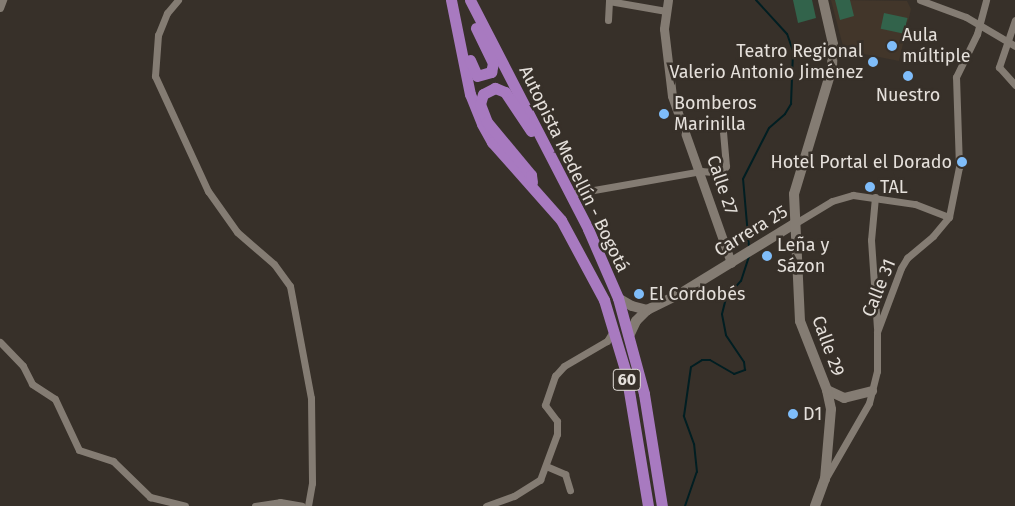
<!DOCTYPE html>
<html>
<head>
<meta charset="utf-8">
<style>
  body { margin:0 }
  #map { position:relative; width:1015px; height:506px; overflow:hidden; background:#373029; font-family:"Fira Sans",sans-serif }
  div>[style] { position:absolute }
  .built>* { inset:0; background:#42362a }
  .green>* { inset:0; background:#32634b; transform-origin:0 0 }
  .stream>* { height:2px; margin:-1px; padding:0 1px; transform-origin:1px; border-radius:1px; background:#011e22 }
  .minor>* { height:7px; margin:-3.5px; padding:0 3.5px; transform-origin:3.5px; border-radius:3.5px; background:#847c73 }
  .tertiary>* { height:9px; margin:-4.5px; padding:0 4.5px; transform-origin:4.5px; border-radius:4.5px; background:#847c73 }
  .secondary>* { height:10px; margin:-5px; padding:0 5px; transform-origin:5px; border-radius:5px; background:#847c73 }
  .trunk>* { height:11px; margin:-5.5px; padding:0 5.5px; transform-origin:5.5px; border-radius:5.5px; background:#a87ac0 }
  .dots>* { width:14px; height:14px; translate:-50% -50%; box-sizing:border-box; border:2px solid #373029; border-radius:50% }
  span { translate:-50% -50%; white-space:nowrap; text-align:center; line-height:1.15; -webkit-text-stroke:5px #373029; paint-order:stroke }
  .shield-label span { padding:1px 4px; background:#373029; border:1px solid; border-radius:4px; -webkit-text-stroke-width:0 }
  .shield-label { font-size:16px; color:#e5e0db; font-weight:700 }
  .poi-label { font-size:18px; color:#e5e0db }
  .left { translate:0 -50%; text-align:left }
  .right { translate:-100% -50%; text-align:right }
  .street-label { font-size:18px; color:#e5e0db }
</style>
</head>
<body>
<div id="map">
  <div class="built">
    <i style="clip-path:polygon(831px 0,907px 1px,911px 9px,899px 61px,844px 50px)"></i>
  </div>
  <div class="green">
    <i style="clip-path:polygon(793px 0,812px 0,816px 18px,798px 23px)"></i>
    <i style="clip-path:polygon(835px 0,850px 0,854px 16px,840px 20px)"></i>
    <i style="left:884px;top:13px;width:24px;height:16px;rotate:12deg"></i>
  </div>
  <div class="stream">
    <i style="left:749px;top:247px;width:68px;rotate:-95deg"></i>
    <i style="left:743px;top:179px;width:57px;rotate:-63deg"></i>
    <i style="left:769px;top:128px;width:21px;rotate:-41deg"></i>
    <i style="left:785px;top:114px;width:12px;rotate:-59deg"></i>
    <i style="left:791px;top:104px;width:53px;rotate:-87.8deg"></i>
    <i style="left:793px;top:51px;width:18px;rotate:-109deg"></i>
    <i style="left:787px;top:34px;width:46px;rotate:-132.4deg"></i>
    <i style="left:685px;top:506px;width:36px;rotate:-71deg"></i>
    <i style="left:697px;top:472px;width:28px;rotate:-96deg"></i>
    <i style="left:694px;top:444px;width:30px;rotate:-110deg"></i>
    <i style="left:684px;top:416px;width:49px;rotate:-81.9deg"></i>
    <i style="left:691px;top:367px;width:13px;rotate:-32deg"></i>
    <i style="left:702px;top:360px;width:8px"></i>
    <i style="left:710px;top:360px;width:28px;rotate:30deg"></i>
    <i style="left:734px;top:374px;width:12px;rotate:-20deg"></i>
    <i style="left:745px;top:370px;width:8px;rotate:-97deg"></i>
    <i style="left:744px;top:362px;width:32px;rotate:-124deg"></i>
    <i style="left:726px;top:335px;width:21px;rotate:-101deg"></i>
    <i style="left:722px;top:314px;width:16px;rotate:-76deg"></i>
    <i style="left:726px;top:298px;width:23px;rotate:-49deg"></i>
    <i style="left:741px;top:281px;width:28px;rotate:-72deg"></i>
  </div>
  <div class="minor">
    <i style="left:178px;top:0;width:17px;rotate:130deg"></i>
    <i style="left:167px;top:13px;width:24px;rotate:112deg"></i>
    <i style="left:158px;top:35px;width:41px;rotate:94.2deg"></i>
    <i style="left:155px;top:76px;width:127px;rotate:65.3deg"></i>
    <i style="left:208px;top:191px;width:50px;rotate:54.7deg"></i>
    <i style="left:237px;top:232px;width:49px;rotate:40.9deg"></i>
    <i style="left:274px;top:264px;width:27px;rotate:54deg"></i>
    <i style="left:290px;top:286px;width:114px;rotate:79.4deg"></i>
    <i style="left:311px;top:398px;width:85px;rotate:89.3deg"></i>
    <i style="left:312px;top:483px;width:23px;rotate:100deg"></i>
    <i style="left:920px;top:0;width:49px;rotate:20.3deg"></i>
    <i style="left:966px;top:17px;width:57px;rotate:30.6deg"></i>
    <i style="left:609px;top:1px;width:58px;rotate:10deg"></i>
    <i style="left:0;top:8px;width:9px;rotate:-69deg"></i>
    <i style="left:608px;top:20px;width:20px;rotate:-87deg"></i>
    <i style="left:1015px;top:20px;width:50px;rotate:108.8deg"></i>
    <i style="left:999px;top:67px;width:24px;rotate:48deg"></i>
    <i style="left:571px;top:194px;width:132px;rotate:-10deg"></i>
    <i style="left:701px;top:171px;width:21px;rotate:5deg"></i>
    <i style="left:722px;top:173px;width:8px;rotate:-60deg"></i>
    <i style="left:726px;top:166px;width:37px;rotate:-95deg"></i>
    <i style="left:875px;top:197px;width:43px;rotate:95.3deg"></i>
    <i style="left:871px;top:240px;width:89px;rotate:86.1deg"></i>
    <i style="left:794px;top:224px;width:44px;rotate:-31.2deg"></i>
    <i style="left:832px;top:201px;width:22px;rotate:-16deg"></i>
    <i style="left:853px;top:195px;width:63px;rotate:8.3deg"></i>
    <i style="left:915px;top:204px;width:36px;rotate:21deg"></i>
    <i style="left:0;top:342px;width:33px;rotate:46deg"></i>
    <i style="left:23px;top:366px;width:20px;rotate:63deg"></i>
    <i style="left:32px;top:384px;width:27px;rotate:33deg"></i>
    <i style="left:55px;top:399px;width:56px;rotate:64.8deg"></i>
    <i style="left:79px;top:450px;width:36px;rotate:18deg"></i>
    <i style="left:113px;top:461px;width:52px;rotate:44.2deg"></i>
    <i style="left:150px;top:497px;width:36px;rotate:14deg"></i>
    <i style="left:546px;top:466px;width:21px;rotate:23deg"></i>
    <i style="left:565px;top:474px;width:17px;rotate:73deg"></i>
    <i style="left:827px;top:476px;width:84px;rotate:-60.1deg"></i>
    <i style="left:869px;top:403px;width:33px;rotate:-76deg"></i>
    <i style="left:877px;top:371px;width:39px;rotate:-90deg"></i>
    <i style="left:877px;top:332px;width:68px;rotate:-69.4deg"></i>
    <i style="left:901px;top:268px;width:12px;rotate:-59deg"></i>
    <i style="left:907px;top:258px;width:34px;rotate:-40deg"></i>
    <i style="left:933px;top:236px;width:25px;rotate:-50deg"></i>
    <i style="left:949px;top:217px;width:51px;rotate:-78.7deg"></i>
    <i style="left:959px;top:167px;width:90px;rotate:-91.9deg"></i>
    <i style="left:956px;top:77px;width:48px;rotate:-64deg"></i>
    <i style="left:977px;top:34px;width:35px;rotate:-75deg"></i>
    <i style="left:255px;top:506px;width:25px;rotate:-9deg"></i>
    <i style="left:280px;top:502px;width:22px;rotate:10deg"></i>
    <i style="left:486px;top:506px;width:30px;rotate:-20deg"></i>
    <i style="left:514px;top:496px;width:31px;rotate:-32deg"></i>
    <i style="left:540px;top:480px;width:49px;rotate:-69.7deg"></i>
    <i style="left:557px;top:434px;width:13px;rotate:-90deg"></i>
    <i style="left:557px;top:421px;width:20px;rotate:-127deg"></i>
    <i style="left:545px;top:405px;width:31px;rotate:-71deg"></i>
    <i style="left:555px;top:376px;width:13px;rotate:-48deg"></i>
    <i style="left:564px;top:366px;width:50px;rotate:-30.2deg"></i>
    <i style="left:607px;top:341px;width:12px;rotate:-59deg"></i>
  </div>
  <div class="tertiary">
    <i style="left:668px;top:0;width:29px;rotate:98deg"></i>
    <i style="left:664px;top:29px;width:67px;rotate:83.2deg"></i>
    <i style="left:672px;top:96px;width:177px;rotate:70.5deg"></i>
  </div>
  <div class="secondary">
    <i style="left:618px;top:298px;width:16px;rotate:30deg"></i>
    <i style="left:632px;top:306px;width:16px;rotate:15deg"></i>
    <i style="left:630px;top:334px;width:14px;rotate:-65deg"></i>
    <i style="left:636px;top:321px;width:16px;rotate:-45deg"></i>
    <i style="left:647px;top:310px;width:34px;rotate:-26deg"></i>
    <i style="left:678px;top:295px;width:136px;rotate:-31.5deg"></i>
    <i style="left:827px;top:390px;width:19px;rotate:25deg"></i>
    <i style="left:844px;top:398px;width:29px;rotate:-14deg"></i>
    <i style="left:815px;top:506px;width:29px;rotate:-70deg"></i>
    <i style="left:825px;top:479px;width:70px;rotate:-85.1deg"></i>
    <i style="left:831px;top:409px;width:19px;rotate:-102deg"></i>
    <i style="left:827px;top:390px;width:74px;rotate:-111.4deg"></i>
    <i style="left:800px;top:321px;width:127px;rotate:-92.7deg"></i>
    <i style="left:794px;top:194px;width:132px;rotate:-73.2deg"></i>
    <i style="left:832px;top:68px;width:24px;rotate:-88deg"></i>
    <i style="left:833px;top:44px;width:45px;rotate:-102.8deg"></i>
  </div>
  <div class="trunk">
    <i style="left:451px;top:0;width:96px;rotate:78.6deg"></i>
    <i style="left:470px;top:94px;width:32px;rotate:68deg"></i>
    <i style="left:482px;top:124px;width:21px;rotate:61deg"></i>
    <i style="left:492px;top:142px;width:104px;rotate:48.5deg"></i>
    <i style="left:561px;top:220px;width:91px;rotate:61.7deg"></i>
    <i style="left:604px;top:300px;width:76px;rotate:73.2deg"></i>
    <i style="left:626px;top:373px;width:135px;rotate:80.6deg"></i>
    <i style="left:470px;top:0;width:258px;rotate:62.7deg"></i>
    <i style="left:588px;top:229px;width:75px;rotate:66.5deg"></i>
    <i style="left:618px;top:298px;width:99px;rotate:74.8deg"></i>
    <i style="left:644px;top:394px;width:113px;rotate:80.9deg"></i>
    <i style="left:470px;top:60px;width:17px;rotate:66deg"></i>
    <i style="left:477px;top:76px;width:15px;rotate:-16deg"></i>
    <i style="left:491px;top:72px;width:9px;rotate:-77deg"></i>
    <i style="left:493px;top:63px;width:39px;rotate:-116deg"></i>
    <i style="left:531px;top:131px;width:47px;rotate:-123.7deg"></i>
    <i style="left:505px;top:92px;width:11px;rotate:-158deg"></i>
    <i style="left:495px;top:88px;width:13px;rotate:153deg"></i>
    <i style="left:483px;top:94px;width:10px;rotate:107deg"></i>
    <i style="left:480px;top:104px;width:19px;rotate:69deg"></i>
    <i style="left:487px;top:122px;width:69px;rotate:50.3deg"></i>
    <i style="left:531px;top:175px;width:7px;rotate:82deg"></i>
  </div>
  <div class="dots">
    <i style="left:892px;top:46px;background:#7fbdfa"></i>
    <i style="left:873px;top:62px;background:#7fbdfa"></i>
    <i style="left:908px;top:76px;background:#7fbdfa"></i>
    <i style="left:664px;top:114px;background:#7fbdfa"></i>
    <i style="left:962px;top:162px;background:#7fbdfa"></i>
    <i style="left:870px;top:187px;background:#7fbdfa"></i>
    <i style="left:767px;top:256px;background:#7fbdfa"></i>
    <i style="left:639px;top:294px;background:#7fbdfa"></i>
    <i style="left:793px;top:414px;background:#7fbdfa"></i>
  </div>
  <div class="shield-label">
    <span style="left:627px;top:380px">60</span>
  </div>
  <div class="poi-label">
    <span class="left" style="left:902px;top:46px">Aula<br>múltiple</span>
    <span class="right" style="left:863px;top:62px">Teatro Regional<br>Valerio Antonio Jiménez</span>
    <span style="left:908px;top:95px">Nuestro</span>
    <span class="left" style="left:674px;top:114px">Bomberos<br>Marinilla</span>
    <span class="right" style="left:952px;top:162px">Hotel Portal el Dorado</span>
    <span class="left" style="left:880px;top:187px">TAL</span>
    <span class="left" style="left:777px;top:256px">Leña y<br>Sázon</span>
    <span class="left" style="left:649px;top:294px">El Cordobés</span>
    <span class="left" style="left:803px;top:414px">D1</span>
  </div>
  <div class="street-label">
    <span style="left:574px;top:169px;rotate:64deg">Autopista Medellín - Bogotá</span>
    <span style="left:722px;top:185px;rotate:71deg">Calle 27</span>
    <span style="left:751px;top:231px;rotate:-31deg">Carrera 25</span>
    <span style="left:879px;top:288px;rotate:-68deg">Calle 31</span>
    <span style="left:828px;top:346px;rotate:70deg">Calle 29</span>
  </div>
</div>
</body>
</html>
